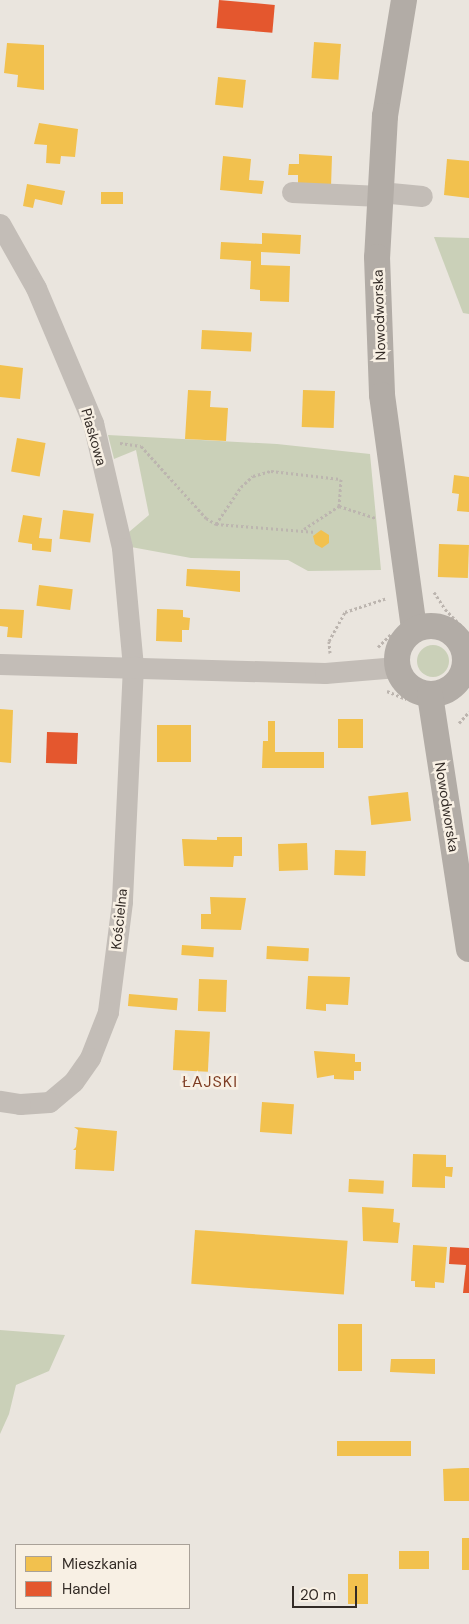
<!DOCTYPE html>
<html>
<head>
<meta charset="utf-8">
<style>
  body { margin:0 }
  #map { position:relative; width:469px; height:1624px; overflow:hidden; background:#eae5de; font-family:"DM Sans",sans-serif }
  div>[style] { position:absolute }
  .green>* { inset:0; background:#cad0b8 }
  .round { border-radius:50% }
  .homes>* { inset:0; background:#f2c14e; transform-origin:0 0 }
  .shops>* { inset:0; background:#e4572e; transform-origin:0 0 }
  .path>* { height:3px; margin-top:-1.5px; transform-origin:0; background:repeating-linear-gradient(90deg,#bcb5af 0 2.5px,transparent 0 5px) }
  .minor>* { height:21px; margin:-10.5px; padding:0 10.5px; transform-origin:10.5px; border-radius:10.5px; background:#c3bdb7 }
  .major>* { height:26px; margin:-13px; padding:0 13px; transform-origin:13px; border-radius:13px; background:#b2aca6 }
  .major>.ring { margin:-13px; padding:0; box-sizing:content-box; background:none; border:26px solid #b2aca6; border-radius:50% }
  span { translate:-50% -50%; white-space:nowrap; text-align:center; line-height:1.15; -webkit-text-stroke:5px #f8f0e4; paint-order:stroke }
  .street-label { font-size:14px; color:#332b26 }
  .quarter-label { font-size:16px; color:#7e3d23; letter-spacing:1px }
  .legend { position:absolute; left:15px; top:1544px; width:175px; height:65px; box-sizing:border-box; background:#f8f0e4; border:1px solid #a9a198; margin:0; padding:6px 9px; list-style:none; font-size:15px; color:#332b26 }
  .legend li { display:flex; align-items:center; gap:10px; height:25px }
  .legend b { width:25px; border:1px solid #a9a198 }
  .scale { position:absolute; left:292px; top:1586px; width:65px; height:22px; box-sizing:border-box; border:2px solid #332b26; border-top:0; padding-left:6px; font-size:15px; line-height:18px; white-space:nowrap; color:#332b26; -webkit-text-stroke:4px #f8f0e4; paint-order:stroke }
</style>
</head>
<body>
<div id="map">
  <div class="green">
    <i style="clip-path:polygon(434px 237px,469px 238px,469px 314px,463px 313px)"></i>
    <i style="clip-path:polygon(108px 435px,277px 444px,370px 454px,381px 570px,308px 571px,288px 560px,191px 558px,131px 547px,129px 532px,149px 515px,136px 450px,114px 459px)"></i>
    <i class="round" style="left:417px;top:645px;width:32px;height:32px"></i>
    <i style="clip-path:polygon(0 1330px,65px 1335px,49px 1371px,16px 1385px,9px 1414px,0 1434px)"></i>
  </div>
  <div class="homes">
    <i style="left:314px;top:42px;width:27px;height:36px;rotate:4deg"></i>
    <i style="clip-path:polygon(7px 43px,44px 45px,44px 90px,17px 87px,18px 75px,4px 73px)"></i>
    <i style="left:218px;top:77px;width:28px;height:28px;rotate:6deg"></i>
    <i style="clip-path:polygon(39px 123px,78px 129px,75px 157px,61px 156px,60px 164px,46px 163px,47px 145px,34px 144px)"></i>
    <i style="clip-path:polygon(299px 154px,332px 156px,331px 187px,298px 185px,298px 175px,288px 175px,289px 164px,299px 164px)"></i>
    <i style="clip-path:polygon(223px 156px,251px 159px,249px 180px,264px 181px,262px 194px,220px 190px)"></i>
    <i style="clip-path:polygon(447px 159px,469px 161px,469px 198px,444px 195px)"></i>
    <i style="clip-path:polygon(27px 184px,65px 191px,62px 205px,35px 199px,33px 208px,23px 206px)"></i>
    <i style="left:101px;top:192px;width:22px;height:12px"></i>
    <i style="clip-path:polygon(262px 233px,301px 235px,300px 254px,261px 252px,261px 265px,290px 266px,289px 302px,260px 301px,260px 290px,250px 289px,251px 261px,220px 259px,221px 242px,262px 244px)"></i>
    <i style="left:202px;top:330px;width:50px;height:19px;rotate:3deg"></i>
    <i style="clip-path:polygon(0 365px,23px 368px,20px 399px,0 397px)"></i>
    <i style="clip-path:polygon(188px 390px,211px 391px,210px 407px,228px 408px,226px 441px,185px 439px)"></i>
    <i style="left:303px;top:390px;width:32px;height:37px;rotate:2deg"></i>
    <i style="left:17px;top:438px;width:29px;height:34px;rotate:10deg"></i>
    <i style="clip-path:polygon(454px 475px,469px 477px,469px 512px,457px 511px,459px 494px,452px 493px)"></i>
    <i style="left:63px;top:510px;width:31px;height:29px;rotate:7deg"></i>
    <i style="clip-path:polygon(23px 515px,42px 518px,39px 538px,52px 539px,51px 552px,32px 550px,32px 544px,18px 542px)"></i>
    <i style="clip-path:polygon(321px 530px,329px 535px,329px 543px,322px 548px,315px 544px,313px 536px)"></i>
    <i style="left:439px;top:544px;width:30px;height:33px;rotate:2deg"></i>
    <i style="clip-path:polygon(187px 569px,240px 571px,240px 592px,186px 586px)"></i>
    <i style="left:39px;top:585px;width:34px;height:21px;rotate:7deg"></i>
    <i style="clip-path:polygon(0 609px,24px 610px,22px 638px,7px 637px,8px 627px,0 626px)"></i>
    <i style="clip-path:polygon(157px 609px,183px 610px,183px 617px,190px 618px,189px 630px,182px 630px,182px 642px,156px 641px)"></i>
    <i style="clip-path:polygon(0 709px,13px 710px,11px 763px,0 762px)"></i>
    <i style="left:338px;top:719px;width:25px;height:29px"></i>
    <i style="clip-path:polygon(268px 721px,275px 721px,275px 752px,324px 752px,324px 768px,262px 768px,263px 741px,268px 741px)"></i>
    <i style="left:157px;top:725px;width:34px;height:37px"></i>
    <i style="left:408px;top:792px;width:29px;height:40px;rotate:84deg"></i>
    <i style="clip-path:polygon(217px 837px,242px 837px,242px 856px,234px 856px,233px 867px,184px 866px,182px 839px,217px 840px)"></i>
    <i style="left:307px;top:843px;width:27px;height:29px;rotate:88deg"></i>
    <i style="left:335px;top:850px;width:31px;height:25px;rotate:2deg"></i>
    <i style="clip-path:polygon(210px 897px,246px 898px,241px 930px,201px 929px,201px 914px,211px 914px)"></i>
    <i style="left:182px;top:945px;width:32px;height:10px;rotate:4deg"></i>
    <i style="left:267px;top:946px;width:42px;height:13px;rotate:3deg"></i>
    <i style="clip-path:polygon(308px 976px,350px 977px,348px 1005px,326px 1004px,326px 1011px,306px 1009px)"></i>
    <i style="left:199px;top:979px;width:28px;height:32px;rotate:2deg"></i>
    <i style="left:129px;top:994px;width:49px;height:12px;rotate:5deg"></i>
    <i style="left:175px;top:1030px;width:35px;height:40px;rotate:3deg"></i>
    <i style="clip-path:polygon(314px 1051px,355px 1054px,355px 1062px,361px 1062px,361px 1071px,354px 1071px,354px 1080px,334px 1079px,334px 1075px,317px 1078px)"></i>
    <i style="left:262px;top:1102px;width:32px;height:30px;rotate:4deg"></i>
    <i style="clip-path:polygon(74px 1127px,117px 1131px,114px 1171px,75px 1169px,76px 1150px,73px 1150px,76px 1147px,78px 1130px)"></i>
    <i style="clip-path:polygon(413px 1154px,446px 1155px,446px 1167px,453px 1167px,452px 1177px,445px 1176px,445px 1188px,412px 1187px)"></i>
    <i style="left:349px;top:1179px;width:35px;height:13px;rotate:3deg"></i>
    <i style="clip-path:polygon(362px 1207px,394px 1209px,393px 1222px,400px 1223px,398px 1243px,363px 1241px)"></i>
    <i style="left:195px;top:1230px;width:153px;height:54px;rotate:4deg"></i>
    <i style="clip-path:polygon(413px 1245px,447px 1247px,444px 1283px,435px 1282px,435px 1288px,415px 1287px,415px 1281px,411px 1281px)"></i>
    <i style="left:338px;top:1324px;width:24px;height:47px"></i>
    <i style="clip-path:polygon(391px 1359px,435px 1359px,435px 1374px,390px 1372px)"></i>
    <i style="left:337px;top:1441px;width:74px;height:15px"></i>
    <i style="clip-path:polygon(464px 1468px,469px 1468px,469px 1501px,444px 1501px,443px 1469px)"></i>
    <i style="left:462px;top:1538px;width:7px;height:32px"></i>
    <i style="left:399px;top:1551px;width:30px;height:18px"></i>
    <i style="left:348px;top:1574px;width:20px;height:30px"></i>
  </div>
  <div class="shops">
    <i style="left:219px;top:0;width:56px;height:28px;rotate:5deg"></i>
    <i style="left:47px;top:732px;width:31px;height:31px;rotate:2deg"></i>
    <i style="clip-path:polygon(450px 1247px,469px 1248px,469px 1293px,463px 1293px,466px 1265px,449px 1264px)"></i>
  </div>
  <div class="path">
    <i style="left:120px;top:443px;width:21px;rotate:8deg"></i>
    <i style="left:141px;top:446px;width:97px;rotate:47.9deg"></i>
    <i style="left:206px;top:518px;width:12px;rotate:31deg"></i>
    <i style="left:216px;top:524px;width:100px;rotate:4.6deg"></i>
    <i style="left:339px;top:506px;width:39px;rotate:18deg"></i>
    <i style="left:216px;top:524px;width:45px;rotate:-56deg"></i>
    <i style="left:241px;top:487px;width:16px;rotate:-43deg"></i>
    <i style="left:253px;top:476px;width:19px;rotate:-16deg"></i>
    <i style="left:271px;top:471px;width:70px;rotate:6.5deg"></i>
    <i style="left:341px;top:479px;width:27px;rotate:94deg"></i>
    <i style="left:304px;top:529px;width:42px;rotate:-33.3deg"></i>
    <i style="left:434px;top:592px;width:20px;rotate:57deg"></i>
    <i style="left:445px;top:609px;width:35px;rotate:46deg"></i>
    <i style="left:378px;top:647px;width:18px;rotate:-45deg"></i>
    <i style="left:330px;top:653px;width:12px;rotate:-95deg"></i>
    <i style="left:329px;top:641px;width:33px;rotate:-61deg"></i>
    <i style="left:345px;top:612px;width:44px;rotate:-18.4deg"></i>
    <i style="left:387px;top:691px;width:21px;rotate:23deg"></i>
    <i style="left:459px;top:723px;width:15px;rotate:-48deg"></i>
  </div>
  <div class="minor">
    <i style="left:292px;top:192px;width:88px;rotate:2.6deg"></i>
    <i style="left:380px;top:192px;width:42px;rotate:5.4deg"></i>
    <i style="left:0;top:224px;width:73px;rotate:60.6deg"></i>
    <i style="left:36px;top:288px;width:147px;rotate:67.1deg"></i>
    <i style="left:93px;top:423px;width:128px;rotate:76.9deg"></i>
    <i style="left:122px;top:548px;width:119px;rotate:84.7deg"></i>
    <i style="left:133px;top:666px;width:236px;rotate:92.7deg"></i>
    <i style="left:122px;top:902px;width:111px;rotate:97.3deg"></i>
    <i style="left:108px;top:1012px;width:49px;rotate:111.4deg"></i>
    <i style="left:90px;top:1058px;width:29px;rotate:125deg"></i>
    <i style="left:73px;top:1082px;width:31px;rotate:140deg"></i>
    <i style="left:49px;top:1102px;width:29px;rotate:176deg"></i>
    <i style="left:20px;top:1104px;width:20px;rotate:-171deg"></i>
    <i style="left:0;top:664px;width:325px;rotate:1.6deg"></i>
    <i style="left:325px;top:673px;width:72px;rotate:-4.8deg"></i>
    <i style="left:465px;top:666px;width:4px"></i>
  </div>
  <div class="major">
    <i style="left:404px;top:0;width:118px;rotate:99.3deg"></i>
    <i style="left:385px;top:116px;width:141px;rotate:93.2deg"></i>
    <i style="left:377px;top:257px;width:138px;rotate:87.9deg"></i>
    <i style="left:382px;top:395px;width:237px;rotate:82.2deg"></i>
    <i class="ring" style="left:397px;top:626px;width:42px;height:42px"></i>
    <i style="left:430px;top:695px;width:257px;rotate:81.3deg"></i>
  </div>
  <div class="street-label">
    <span style="left:379px;top:315px;rotate:-92deg">Nowodworska</span>
    <span style="left:94px;top:437px;rotate:74deg">Piaskowa</span>
    <span style="left:447px;top:807px;rotate:81deg">Nowodworska</span>
    <span style="left:119px;top:919px;rotate:-84deg">Kościelna</span>
  </div>
  <div class="quarter-label">
    <span style="left:210px;top:1082px">ŁAJSKI</span>
  </div>
  <ul class="legend">
  <li><b style="height:14px;background:#f2c14e"></b>Mieszkania</li>
  <li><b style="height:14px;background:#e4572e"></b>Handel</li>
  </ul>
  <div class="scale">20 m</div>
</div>
</body>
</html>
